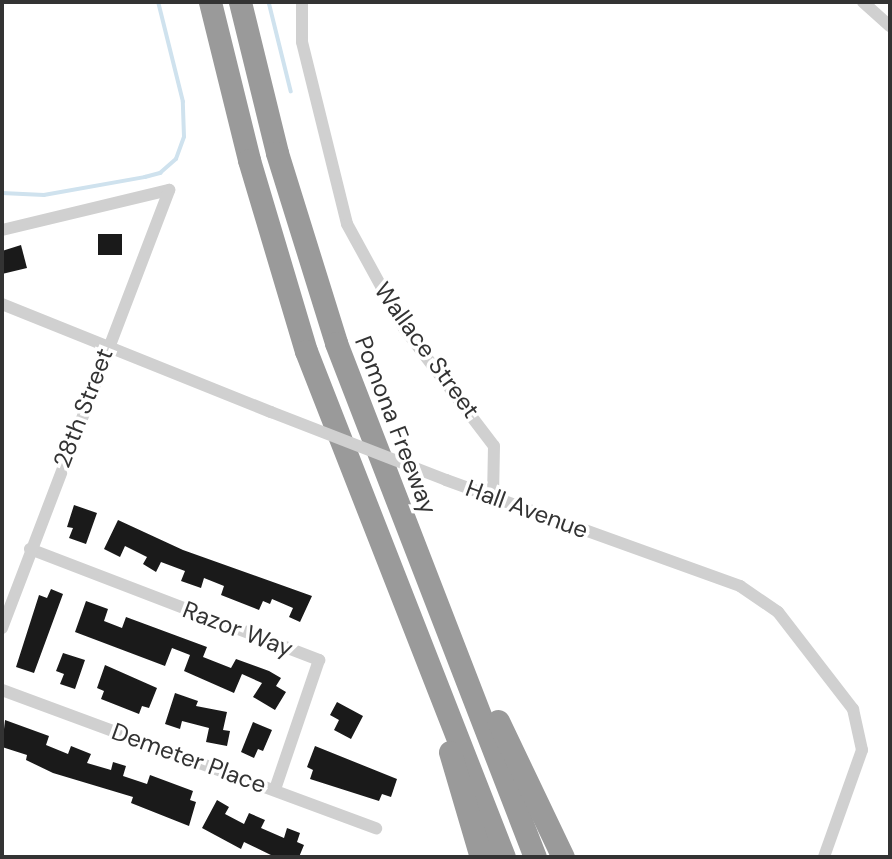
<!DOCTYPE html>
<html>
<head>
<meta charset="utf-8">
<style>
  body { margin:0 }
  #map { position:relative; width:892px; height:859px; overflow:hidden; background:#fff; font-family:"DM Sans",sans-serif }
  div>[style] { position:absolute }
  .stream>* { height:3.5px; margin:-1.75px; padding:0 1.75px; transform-origin:1.75px; border-radius:1.75px; background:#cfe2ee }
  .building>* { inset:0; background:#1a1a1a; transform-origin:0 0 }
  .minor>* { height:12px; margin:-6px; padding:0 6px; transform-origin:6px; border-radius:6px; background:#d0d0d0 }
  .motorway>* { height:23px; margin:-11.5px; padding:0 11.5px; transform-origin:11.5px; border-radius:11.5px; background:#9a9a9a }
  .minor-bridge>* { height:12px; margin:-6px; padding:0 6px; transform-origin:6px; border-radius:6px; background:#d0d0d0 }
  span { translate:-50% -50%; white-space:nowrap; text-align:center; line-height:1.15; -webkit-text-stroke:7px #fff; paint-order:stroke }
  .street-label { font-size:24px; color:#333 }
  .frame { position:absolute; inset:0; border:4px solid #333; pointer-events:none }
</style>
</head>
<body>
<div id="map">
  <div class="stream">
    <i style="left:269px;top:2px;width:92px;rotate:76.1deg"></i>
    <i style="left:2px;top:193px;width:42px;rotate:2.7deg"></i>
    <i style="left:44px;top:195px;width:103px;rotate:-10.1deg"></i>
    <i style="left:145px;top:177px;width:16px;rotate:-15deg"></i>
    <i style="left:160px;top:173px;width:21px;rotate:-41deg"></i>
    <i style="left:176px;top:159px;width:23px;rotate:-70deg"></i>
    <i style="left:184px;top:137px;width:35px;rotate:-92deg"></i>
    <i style="left:183px;top:102px;width:103px;rotate:-104deg"></i>
  </div>
  <div class="building">
    <i style="left:98px;top:234px;width:24px;height:21px"></i>
    <i style="clip-path:polygon(21px 245px,27px 268px,2px 274px,2px 251px)"></i>
    <i style="clip-path:polygon(74px 505px,97px 513px,86px 544px,69px 538px,73px 528px,67px 527px)"></i>
    <i style="clip-path:polygon(118px 520px,183px 550px,312px 596px,300px 622px,289px 617px,293px 608px,272px 599px,270px 604px,263px 601px,259px 610px,221px 595px,224px 586px,204px 578px,201px 588px,181px 581px,185px 571px,161px 562px,156px 572px,143px 564px,147px 557px,125px 546px,120px 557px,104px 549px)"></i>
    <i style="clip-path:polygon(51px 589px,63px 594px,34px 673px,16px 667px,39px 595px,47px 598px)"></i>
    <i style="clip-path:polygon(86px 601px,108px 609px,104px 621px,122px 628px,126px 617px,207px 647px,203px 657px,231px 668px,236px 659px,269px 671px,281px 678px,276px 686px,286px 692px,275px 710px,253px 697px,262px 683px,242px 674px,234px 693px,184px 671px,190px 655px,172px 648px,165px 666px,75px 632px)"></i>
    <i style="clip-path:polygon(63px 653px,85px 660px,75px 689px,60px 684px,64px 674px,56px 671px)"></i>
    <i style="clip-path:polygon(105px 665px,157px 688px,149px 708px,142px 706px,139px 714px,101px 699px,104px 691px,97px 688px)"></i>
    <i style="clip-path:polygon(175px 693px,198px 701px,196px 706px,227px 712px,223px 730px,230px 731px,227px 746px,206px 742px,209px 728px,182px 721px,180px 729px,165px 724px)"></i>
    <i style="clip-path:polygon(337px 702px,363px 716px,351px 739px,334px 730px,339px 720px,330px 715px)"></i>
    <i style="clip-path:polygon(5px 720px,49px 736px,46px 745px,68px 754px,71px 746px,91px 754px,87px 763px,111px 770px,113px 762px,126px 766px,123px 776px,147px 784px,150px 775px,193px 791px,190px 800px,196px 802px,189px 826px,131px 803px,133px 797px,53px 773px,26px 760px,27px 755px,2px 747px)"></i>
    <i style="clip-path:polygon(253px 722px,272px 730px,263px 751px,258px 749px,254px 758px,241px 752px)"></i>
    <i style="clip-path:polygon(315px 746px,397px 779px,391px 797px,382px 794px,379px 801px,310px 779px,313px 770px,307px 767px)"></i>
    <i style="clip-path:polygon(217px 800px,229px 807px,225px 814px,244px 824px,249px 813px,265px 820px,261px 828px,284px 838px,287px 828px,300px 833px,297px 842px,304px 845px,299px 857px,275px 857px,244px 842px,241px 849px,202px 828px)"></i>
  </div>
  <div class="minor">
    <i style="left:302px;top:2px;width:40px;rotate:90deg"></i>
    <i style="left:302px;top:42px;width:187px;rotate:76.1deg"></i>
    <i style="left:347px;top:224px;width:119px;rotate:61.3deg"></i>
    <i style="left:404px;top:328px;width:148px;rotate:52.7deg"></i>
    <i style="left:494px;top:446px;width:50px;rotate:91.1deg"></i>
    <i style="left:863px;top:2px;width:36px;rotate:42deg"></i>
    <i style="left:2px;top:230px;width:172px;rotate:-13.5deg"></i>
    <i style="left:2px;top:304px;width:290px;rotate:21.9deg"></i>
    <i style="left:446px;top:480px;width:313px;rotate:19.8deg"></i>
    <i style="left:740px;top:586px;width:46px;rotate:34.4deg"></i>
    <i style="left:778px;top:612px;width:123px;rotate:52.3deg"></i>
    <i style="left:853px;top:709px;width:42px;rotate:77.6deg"></i>
    <i style="left:862px;top:750px;width:114px;rotate:109.6deg"></i>
    <i style="left:30px;top:549px;width:310px;rotate:21deg"></i>
    <i style="left:319px;top:660px;width:136px;rotate:108.8deg"></i>
    <i style="left:2px;top:628px;width:469px;rotate:-69.1deg"></i>
    <i style="left:2px;top:690px;width:399px;rotate:20.3deg"></i>
  </div>
  <div class="motorway">
    <i style="left:210px;top:2px;width:163px;rotate:76.1deg"></i>
    <i style="left:249px;top:160px;width:199px;rotate:73.4deg"></i>
    <i style="left:306px;top:351px;width:543px;rotate:68.63deg"></i>
    <i style="left:240px;top:2px;width:155px;rotate:76.2deg"></i>
    <i style="left:277px;top:153px;width:199px;rotate:72.7deg"></i>
    <i style="left:336px;top:343px;width:551px;rotate:68.84deg"></i>
    <i style="left:498px;top:721px;width:151px;rotate:64.5deg"></i>
    <i style="left:450px;top:752px;width:109px;rotate:73.6deg"></i>
  </div>
  <div class="minor-bridge">
    <i style="left:271px;top:412px;width:188px;rotate:21.2deg"></i>
  </div>
  <div class="street-label">
    <span style="left:427px;top:350px;rotate:54deg">Wallace Street</span>
    <span style="left:83px;top:408px;rotate:-69deg">28th Street</span>
    <span style="left:396px;top:425px;rotate:69deg">Pomona Freeway</span>
    <span style="left:527px;top:509px;rotate:20deg">Hall Avenue</span>
    <span style="left:238px;top:629px;rotate:21deg">Razor Way</span>
    <span style="left:189px;top:758px;rotate:20deg">Demeter Place</span>
  </div>
  <div class="frame"></div>
</div>
</body>
</html>
